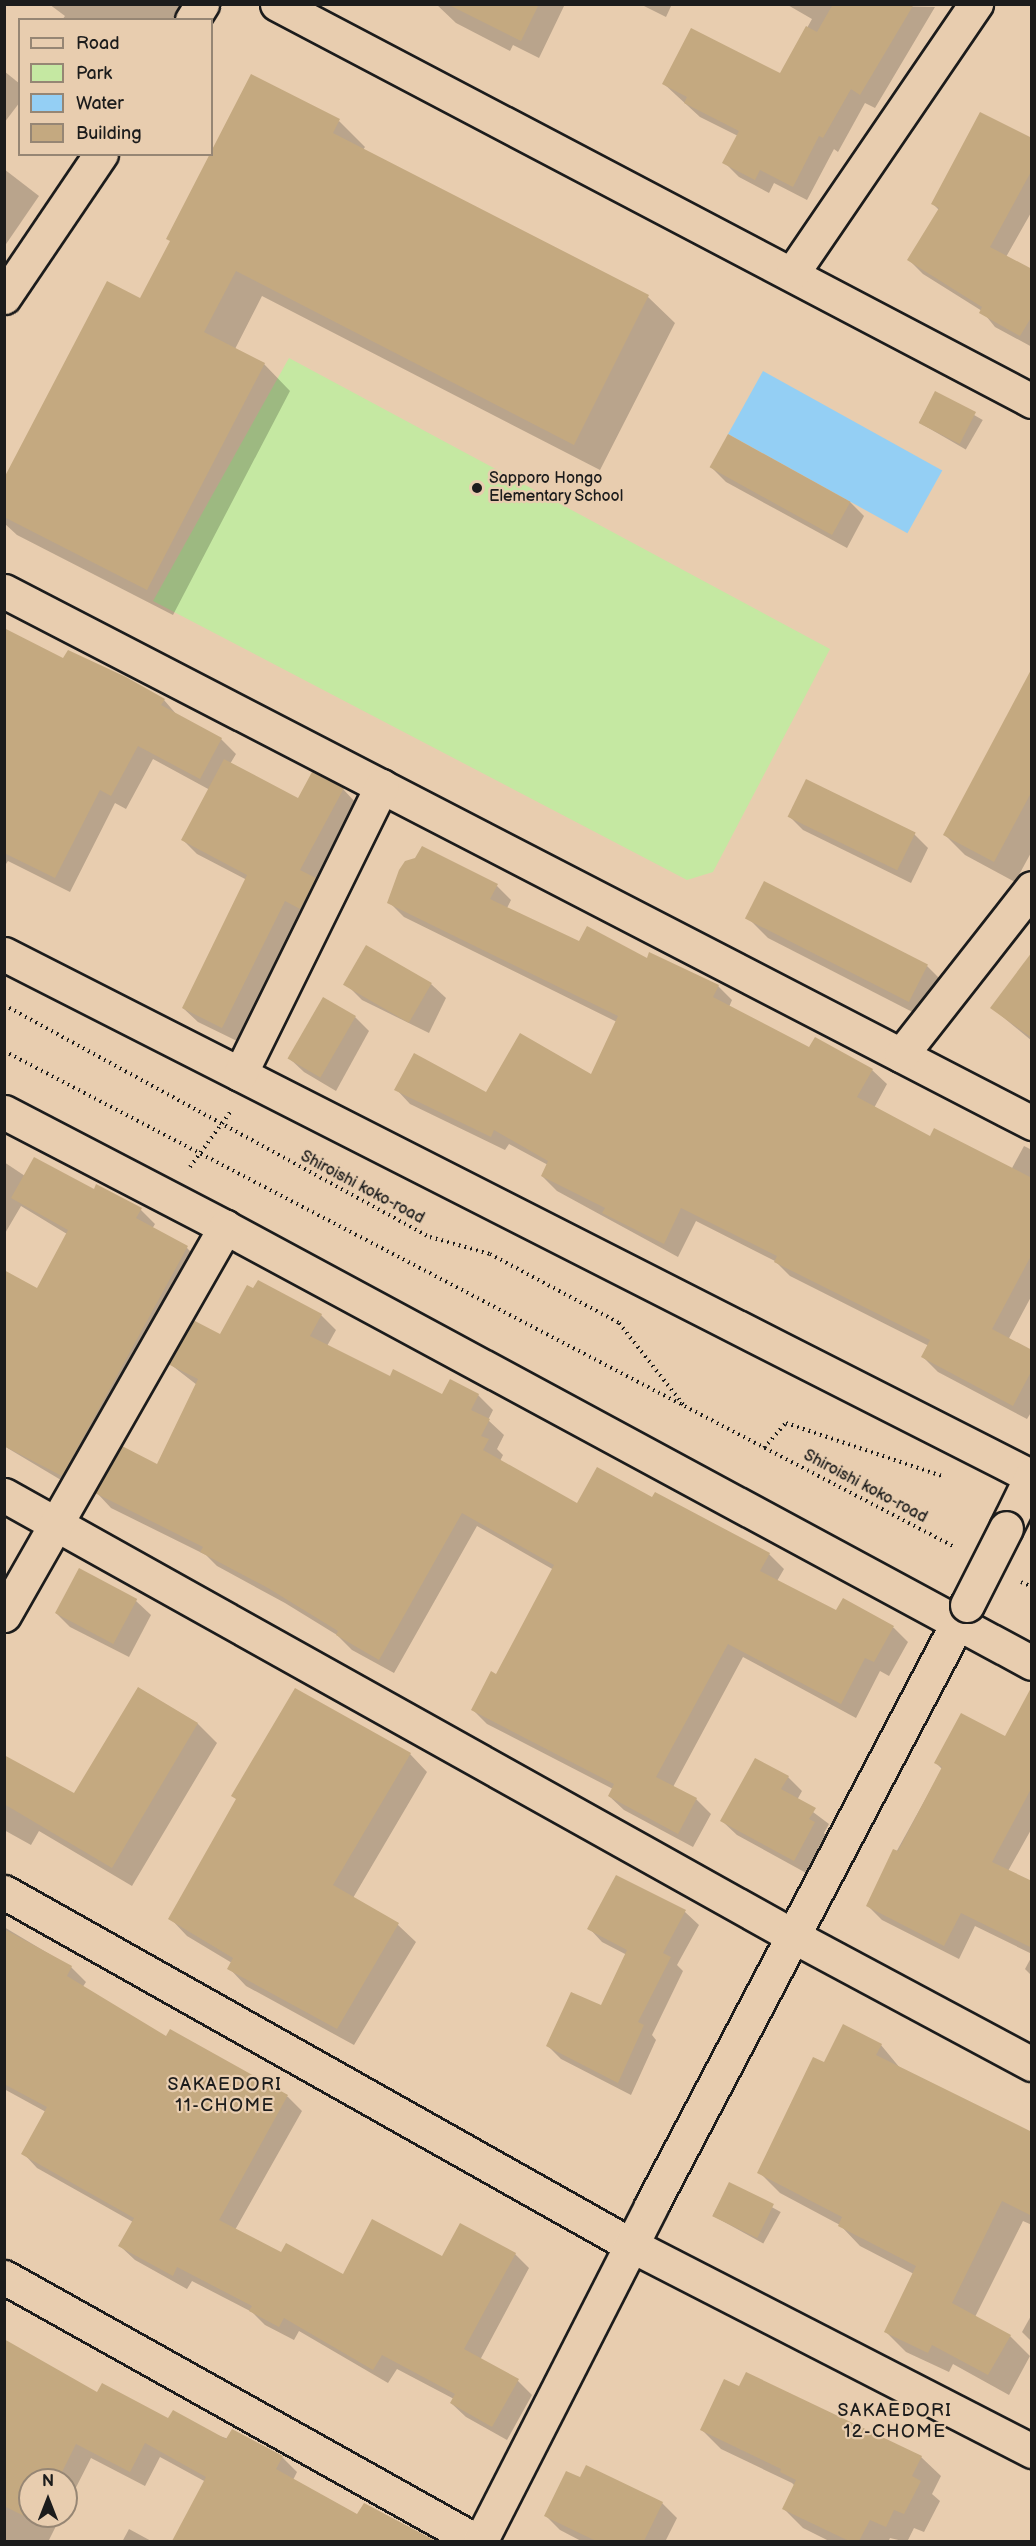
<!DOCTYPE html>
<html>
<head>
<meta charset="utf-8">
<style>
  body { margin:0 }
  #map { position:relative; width:1036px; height:2546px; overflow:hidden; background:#e8cdaf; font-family:"Balsamiq Sans",sans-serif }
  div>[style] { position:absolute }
  .green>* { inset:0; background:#c5e8a2 }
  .water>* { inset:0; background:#94cff4; transform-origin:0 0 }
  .shadow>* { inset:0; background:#0003; transform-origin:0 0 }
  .building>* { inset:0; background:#c4a980; transform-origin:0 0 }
  .path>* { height:4px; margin-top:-2px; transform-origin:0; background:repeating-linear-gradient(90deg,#1c1c1c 0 1.5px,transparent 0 6px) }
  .roads { filter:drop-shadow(2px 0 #1c1c1c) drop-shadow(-2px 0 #1c1c1c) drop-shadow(0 2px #1c1c1c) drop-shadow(0 -2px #1c1c1c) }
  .minor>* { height:33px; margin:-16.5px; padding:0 16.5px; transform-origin:16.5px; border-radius:16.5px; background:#e8cdaf }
  .bridges { filter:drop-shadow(2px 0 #1c1c1c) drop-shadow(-2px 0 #1c1c1c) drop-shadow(0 2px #1c1c1c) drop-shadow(0 -2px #1c1c1c) }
  .minor-bridge>* { height:33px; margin:-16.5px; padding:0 16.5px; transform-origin:16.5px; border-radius:16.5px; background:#e8cdaf }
  .dots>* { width:16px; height:16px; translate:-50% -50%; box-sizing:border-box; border:3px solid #e8cdaf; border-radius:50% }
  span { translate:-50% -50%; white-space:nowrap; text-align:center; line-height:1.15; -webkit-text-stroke:4.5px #e8cdaf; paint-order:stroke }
  .poi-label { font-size:16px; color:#1c1c1c }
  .left { translate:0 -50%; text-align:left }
  .street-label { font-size:16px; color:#1c1c1c }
  .neighbourhood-label { font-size:18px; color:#1c1c1c; letter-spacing:1.5px }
  .frame { position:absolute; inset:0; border:6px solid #1c1c1c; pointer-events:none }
  .legend { position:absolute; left:18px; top:18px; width:195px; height:138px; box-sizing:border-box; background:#e8cdaf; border:2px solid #968674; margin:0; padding:8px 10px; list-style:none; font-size:18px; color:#1c1c1c }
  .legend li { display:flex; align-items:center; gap:12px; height:30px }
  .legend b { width:30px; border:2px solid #968674 }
  .north { position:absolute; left:18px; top:2468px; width:60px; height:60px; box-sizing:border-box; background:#e8cdaf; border:2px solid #968674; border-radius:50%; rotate:0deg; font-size:16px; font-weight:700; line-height:24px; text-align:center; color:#1c1c1c }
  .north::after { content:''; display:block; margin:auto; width:21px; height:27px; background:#1c1c1c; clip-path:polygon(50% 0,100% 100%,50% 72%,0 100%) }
</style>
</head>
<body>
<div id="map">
  <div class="green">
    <i style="clip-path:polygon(289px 358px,830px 649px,713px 872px,687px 880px,153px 601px)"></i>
  </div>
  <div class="water">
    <i style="left:763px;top:371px;width:205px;height:72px;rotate:29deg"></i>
  </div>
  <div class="shadow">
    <i style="clip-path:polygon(49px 4px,180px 4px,182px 6px,175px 20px,62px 20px,65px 16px)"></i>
    <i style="clip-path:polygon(436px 4px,565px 4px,539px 58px,513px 45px,510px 51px,456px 23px)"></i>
    <i style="clip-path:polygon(640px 4px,672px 4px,666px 17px)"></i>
    <i style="clip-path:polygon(786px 4px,935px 7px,875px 108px,865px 103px,838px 152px,834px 149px,807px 200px,774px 183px,769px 193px,739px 177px,724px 162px,738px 136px,700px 117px,664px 84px,781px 75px,812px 19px)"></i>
    <i style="clip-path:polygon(4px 71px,20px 84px,20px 102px,4px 123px)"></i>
    <i style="clip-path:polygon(339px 121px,365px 147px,363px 150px,648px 297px,675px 323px,600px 470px,262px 296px,235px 349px,264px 364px,290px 391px,173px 615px,17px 535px,4px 523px,4px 482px,141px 300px)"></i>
    <i style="clip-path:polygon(1032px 140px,1032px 211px,1006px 257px,1032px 271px,1032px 347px,995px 327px,982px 311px,923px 274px,909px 260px,939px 210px,933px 204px)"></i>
    <i style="clip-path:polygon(4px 169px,39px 196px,4px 247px)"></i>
    <i style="left:936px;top:393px;width:54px;height:34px;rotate:30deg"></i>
    <i style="clip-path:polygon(711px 467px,850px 502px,864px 516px,847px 548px,726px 482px)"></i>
    <i style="clip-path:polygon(4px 629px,64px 660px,164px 700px,177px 715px,221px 739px,236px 754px,230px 764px,299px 800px,343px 789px,357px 804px,316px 880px,329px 893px,315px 923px,300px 914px,237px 1041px,198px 1022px,183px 1008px,247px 880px,197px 854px,183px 840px,210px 790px,153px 759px,126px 809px,115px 803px,70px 892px,8px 861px,4px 867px)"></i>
    <i style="clip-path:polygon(1032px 671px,1032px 851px,1015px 882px,965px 855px,945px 835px)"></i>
    <i style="clip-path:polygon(789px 816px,914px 834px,928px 848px,911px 883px,803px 830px)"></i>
    <i style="clip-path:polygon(765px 883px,927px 966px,948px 987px,930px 1021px,768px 938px,747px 917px)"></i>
    <i style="clip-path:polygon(497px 886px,511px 900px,507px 908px,579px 943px,647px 960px,718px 986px,732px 1000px,729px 1007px,810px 1049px,872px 1070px,887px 1084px,874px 1108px,930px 1138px,1011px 1170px,1024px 1146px,1032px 1150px,1032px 1295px,1008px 1340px,1032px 1352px,1032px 1411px,1027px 1419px,938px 1372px,923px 1357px,929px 1346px,790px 1276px,775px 1261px,696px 1221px,678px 1257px,557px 1191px,542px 1176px,548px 1165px,509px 1144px,505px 1150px,410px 1104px,396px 1089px,487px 1094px,591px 1076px,617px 1022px,404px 917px,389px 902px)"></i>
    <i style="clip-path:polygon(1032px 972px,1032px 1041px,992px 1008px)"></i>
    <i style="clip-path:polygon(431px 984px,446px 998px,429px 1033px,362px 1000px,348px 986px)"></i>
    <i style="clip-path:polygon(355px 1017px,369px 1031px,336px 1091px,304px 1072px,289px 1058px)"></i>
    <i style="clip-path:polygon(4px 1162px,25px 1176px,94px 1191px,141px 1210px,155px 1224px,152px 1229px,187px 1248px,201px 1262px,76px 1489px,4px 1446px,4px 1271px,38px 1290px,67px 1234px,21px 1206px,4px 1235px)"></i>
    <i style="clip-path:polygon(321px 1315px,336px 1330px,327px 1346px,390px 1378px,443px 1396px,478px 1395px,493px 1410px,488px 1420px,504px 1435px,497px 1449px,503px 1455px,500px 1461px,578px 1505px,653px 1499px,769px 1554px,784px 1569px,777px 1581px,837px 1612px,843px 1600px,894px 1628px,908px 1642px,889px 1676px,880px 1671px,856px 1718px,743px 1657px,673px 1787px,696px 1799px,711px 1814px,693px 1847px,624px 1810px,609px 1796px,613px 1789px,487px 1724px,473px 1710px,496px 1676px,554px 1570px,477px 1526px,394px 1673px,352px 1650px,337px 1635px,285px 1603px,217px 1566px,206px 1555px,111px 1508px,97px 1493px,158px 1466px,197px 1385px,170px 1364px,221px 1336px)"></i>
    <i style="clip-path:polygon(79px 1570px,136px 1601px,151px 1615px,129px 1657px,70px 1627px,56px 1613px)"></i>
    <i style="clip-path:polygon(138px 1689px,198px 1724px,217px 1743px,132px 1886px,39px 1831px,31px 1845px,4px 1830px,4px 1756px,75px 1795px)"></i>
    <i style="clip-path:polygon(1032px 1707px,1032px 1828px,1008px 1871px,1032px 1883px,1032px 1954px,975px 1926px,959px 1959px,882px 1920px,867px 1905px,942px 1769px,936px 1763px,1006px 1738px)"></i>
    <i style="clip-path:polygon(410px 1754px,427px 1772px,353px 1898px,398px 1925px,416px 1942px,354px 2045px,246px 1986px,229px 1968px,232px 1963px,187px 1936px,170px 1918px)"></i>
    <i style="clip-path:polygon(788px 1777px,802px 1791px,797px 1800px,829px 1824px,824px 1833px,828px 1838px,808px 1874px,737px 1835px,722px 1821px)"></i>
    <i style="clip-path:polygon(616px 1877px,685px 1912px,699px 1925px,677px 1965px,683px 1971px,652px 2035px,656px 2040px,631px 2095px,561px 2059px,548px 2046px,601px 2007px,627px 1955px,602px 1942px,589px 1928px)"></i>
    <i style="clip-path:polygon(4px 1927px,71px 1967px,86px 1982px,82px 1988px,167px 2038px,171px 2031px,288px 2097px,302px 2111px,235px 2230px,282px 2254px,344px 2276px,443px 2258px,515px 2254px,529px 2268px,480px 2360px,518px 2381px,532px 2395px,507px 2440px,466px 2417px,451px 2403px,454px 2399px,397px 2369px,388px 2383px,299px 2331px,294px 2340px,265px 2325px,252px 2312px,192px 2281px,187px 2289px,135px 2260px,120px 2246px,133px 2222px,37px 2168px,23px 2153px,46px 2112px,4px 2089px)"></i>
    <i style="clip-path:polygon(1032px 1956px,1032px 1976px,1025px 1969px)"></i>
    <i style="clip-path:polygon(881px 2045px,900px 2068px,1032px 2134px,1032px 2225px,1023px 2221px,975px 2317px,1010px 2336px,1030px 2356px,1009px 2395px,953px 2364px,949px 2372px,906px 2352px,886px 2332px,914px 2274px,860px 2246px,840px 2225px,780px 2193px,759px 2172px,825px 2064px)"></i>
    <i style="left:730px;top:2184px;width:58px;height:36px;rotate:29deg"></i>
    <i style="clip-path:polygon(1032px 2314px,1032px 2342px,1022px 2332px)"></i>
    <i style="clip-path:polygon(4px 2340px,98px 2395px,282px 2457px,297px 2472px,293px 2480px,358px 2516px,412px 2530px,423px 2542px,174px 2542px,206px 2482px,160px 2457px,145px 2486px,91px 2458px,66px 2507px,66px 2480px,30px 2480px,30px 2516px,61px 2516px,48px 2542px,4px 2542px)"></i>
    <i style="clip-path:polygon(747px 2374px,921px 2457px,941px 2476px,932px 2494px,940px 2501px,924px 2532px,914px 2528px,907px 2542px,890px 2538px,888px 2542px,831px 2542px,803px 2528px,784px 2509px,795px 2486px,792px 2483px,721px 2449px,702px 2430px,740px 2388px)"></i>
    <i style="clip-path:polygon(586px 2467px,662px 2503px,677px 2518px,665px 2542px,583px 2542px,560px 2530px,546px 2516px,580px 2479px)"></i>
    <i style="clip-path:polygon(129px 2529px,153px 2542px,122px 2542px)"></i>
  </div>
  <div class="building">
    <i style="clip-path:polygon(447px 4px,539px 4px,521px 41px)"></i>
    <i style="clip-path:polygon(833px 4px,914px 4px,860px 95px,851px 89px,823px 138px,819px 136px,793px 187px,760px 170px,755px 180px,722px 163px,739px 131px,684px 103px,687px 97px,662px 84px,691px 28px,780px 73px,806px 26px,817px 32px)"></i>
    <i style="clip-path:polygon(251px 74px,340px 119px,333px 133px,649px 295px,574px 445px,236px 271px,204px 332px,265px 363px,147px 590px,4px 517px,4px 478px,107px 281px,140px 298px,170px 241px,166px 239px)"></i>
    <i style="clip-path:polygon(980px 112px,1032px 138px,1032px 170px,990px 247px,1032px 269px,1032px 316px,1020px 336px,979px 313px,982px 307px,907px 260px,939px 208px,931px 204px)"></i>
    <i style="left:935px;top:391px;width:46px;height:36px;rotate:27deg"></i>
    <i style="left:728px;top:434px;width:140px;height:38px;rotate:29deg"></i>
    <i style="clip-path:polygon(4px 628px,63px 658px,68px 650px,126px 677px,165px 699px,161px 705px,222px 738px,200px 779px,138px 746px,111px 796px,100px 790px,55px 878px,4px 853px)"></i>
    <i style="clip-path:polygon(1032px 668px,1032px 791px,994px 862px,943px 835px)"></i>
    <i style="clip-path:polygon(224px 759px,298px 798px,312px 772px,344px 788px,300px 870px,316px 878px,300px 909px,285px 901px,222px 1028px,182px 1008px,247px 875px,181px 840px)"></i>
    <i style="left:806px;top:779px;width:122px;height:42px;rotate:26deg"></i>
    <i style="clip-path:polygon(422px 846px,498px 884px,490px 899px,579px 941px,587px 926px,647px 958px,649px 952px,719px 985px,713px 997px,809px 1047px,815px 1037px,873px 1069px,857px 1097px,930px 1136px,934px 1128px,1032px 1178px,1032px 1254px,992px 1329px,1032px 1350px,1032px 1370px,1013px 1406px,921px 1357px,930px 1340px,774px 1262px,777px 1256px,681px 1208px,664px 1244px,602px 1213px,605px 1208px,541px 1176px,548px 1161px,494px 1130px,491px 1137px,394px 1090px,414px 1053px,486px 1092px,520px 1033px,591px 1074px,618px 1016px,387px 903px,399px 870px,405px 861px,415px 858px)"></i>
    <i style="left:764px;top:881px;width:184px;height:42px;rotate:27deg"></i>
    <i style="left:366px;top:945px;width:76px;height:46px;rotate:30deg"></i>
    <i style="clip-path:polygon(1032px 952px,1032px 1038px,990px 1008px)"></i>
    <i style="left:323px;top:997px;width:38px;height:71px;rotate:30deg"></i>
    <i style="clip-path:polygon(34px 1157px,94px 1189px,96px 1184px,142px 1208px,136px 1218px,188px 1246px,62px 1476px,4px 1446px,4px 1270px,37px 1288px,68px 1230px,11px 1198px)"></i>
    <i style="clip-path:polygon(258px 1280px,322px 1314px,310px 1336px,390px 1376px,393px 1369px,442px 1394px,450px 1379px,479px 1394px,471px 1410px,490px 1419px,481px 1436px,489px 1439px,483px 1450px,577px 1503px,597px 1467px,652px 1497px,655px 1492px,770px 1553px,760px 1571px,836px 1610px,843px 1598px,894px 1626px,874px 1662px,865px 1658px,841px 1704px,728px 1644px,656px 1777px,697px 1798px,678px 1834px,608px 1796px,614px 1784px,471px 1710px,491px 1671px,496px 1674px,554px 1565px,462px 1513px,379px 1660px,336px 1635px,338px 1631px,268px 1588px,200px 1552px,203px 1547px,95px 1493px,122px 1446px,157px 1464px,198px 1379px,168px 1364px,193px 1320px,220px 1334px,247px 1285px,253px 1288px)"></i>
    <i style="left:79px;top:1568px;width:66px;height:51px;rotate:28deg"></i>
    <i style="clip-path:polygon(1032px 1686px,1032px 1787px,992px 1862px,1032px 1881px,1032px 1948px,961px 1913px,944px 1946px,866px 1906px,893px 1849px,898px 1851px,942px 1767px,934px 1763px,961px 1713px,1005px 1736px)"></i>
    <i style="clip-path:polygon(138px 1687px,198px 1723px,112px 1868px,4px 1804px,4px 1755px,74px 1793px)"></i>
    <i style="clip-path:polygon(295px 1688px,411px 1753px,333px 1885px,399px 1923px,337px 2029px,227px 1969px,233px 1958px,168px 1919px,236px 1799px,231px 1796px)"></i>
    <i style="clip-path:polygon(755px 1758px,789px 1776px,781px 1789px,816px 1808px,809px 1819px,815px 1822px,794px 1861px,720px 1821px)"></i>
    <i style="clip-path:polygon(616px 1875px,686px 1910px,663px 1953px,671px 1957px,638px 2022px,644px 2025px,618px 2083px,546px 2046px,571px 1992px,601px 2005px,627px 1950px,587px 1929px)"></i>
    <i style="clip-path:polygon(4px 1929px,72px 1966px,67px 1976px,166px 2036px,170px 2029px,288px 2095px,219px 2220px,281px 2252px,286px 2243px,343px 2274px,372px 2219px,442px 2256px,460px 2223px,516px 2253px,464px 2349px,519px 2379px,492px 2427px,450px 2403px,455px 2394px,382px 2355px,373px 2370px,284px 2318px,279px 2327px,249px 2311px,252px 2306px,177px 2267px,173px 2276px,118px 2246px,134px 2218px,21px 2154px,47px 2107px,4px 2084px)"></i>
    <i style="clip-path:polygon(843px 2024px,882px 2044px,876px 2055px,1032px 2132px,1032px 2216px,1002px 2201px,952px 2303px,1011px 2335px,988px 2375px,932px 2345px,928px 2353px,884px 2332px,916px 2266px,838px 2226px,842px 2217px,757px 2173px,813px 2057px,824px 2062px)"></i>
    <i style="left:729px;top:2182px;width:50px;height:38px;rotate:26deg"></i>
    <i style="clip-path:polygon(4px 2339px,97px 2392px,102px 2383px,168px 2418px,173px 2410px,226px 2439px,232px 2429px,283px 2456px,276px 2469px,357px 2514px,364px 2503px,436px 2541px,172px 2541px,206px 2477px,145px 2443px,130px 2472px,76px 2444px,58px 2480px,30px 2480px,30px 2516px,39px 2516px,36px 2522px,4px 2506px)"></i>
    <i style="clip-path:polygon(746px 2372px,922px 2456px,912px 2476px,921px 2481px,904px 2514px,894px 2510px,886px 2527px,870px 2520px,859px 2541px,849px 2541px,782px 2509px,796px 2480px,780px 2472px,781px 2469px,700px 2430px,724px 2379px,739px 2386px)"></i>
    <i style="clip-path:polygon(586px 2465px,663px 2502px,644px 2541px,596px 2541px,544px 2516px,566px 2471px,580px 2477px)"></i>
  </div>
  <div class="path">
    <i style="left:4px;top:1005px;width:485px;rotate:28.6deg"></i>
    <i style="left:430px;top:1237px;width:62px;rotate:15.8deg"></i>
    <i style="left:490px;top:1254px;width:146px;rotate:28.1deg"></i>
    <i style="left:619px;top:1323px;width:107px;rotate:51.8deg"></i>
    <i style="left:4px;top:1051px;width:1070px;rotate:27.55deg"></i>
    <i style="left:190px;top:1167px;width:69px;rotate:-53.8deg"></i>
    <i style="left:764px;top:1448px;width:33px;rotate:-49deg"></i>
    <i style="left:786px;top:1423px;width:165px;rotate:18.8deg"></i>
    <i style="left:1021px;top:1582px;width:12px;rotate:24deg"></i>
  </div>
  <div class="roads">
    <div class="minor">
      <i style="left:277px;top:4px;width:853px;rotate:27.74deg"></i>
      <i style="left:192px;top:20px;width:19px;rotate:-58deg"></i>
      <i style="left:793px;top:272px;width:325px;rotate:-55.7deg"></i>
      <i style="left:4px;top:297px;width:173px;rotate:-55.9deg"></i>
      <i style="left:4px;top:591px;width:1158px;rotate:27.36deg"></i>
      <i style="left:4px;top:954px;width:1153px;rotate:26.96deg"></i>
      <i style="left:901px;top:1055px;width:212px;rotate:-51.9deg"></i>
      <i style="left:240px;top:1074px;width:321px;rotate:-63.8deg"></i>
      <i style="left:4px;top:1112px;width:249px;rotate:27.5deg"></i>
      <i style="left:225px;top:1227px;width:917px;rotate:28.38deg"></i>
      <i style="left:4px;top:1495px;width:904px;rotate:29.2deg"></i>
      <i style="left:793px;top:1936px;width:271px;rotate:28.2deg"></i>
      <i style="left:1006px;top:1528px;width:59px;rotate:-63.9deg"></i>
      <i style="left:4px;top:1615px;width:447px;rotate:-60.3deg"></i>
      <i style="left:4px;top:1892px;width:720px;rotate:29.38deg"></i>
      <i style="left:631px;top:2245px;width:451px;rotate:27.2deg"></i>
      <i style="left:4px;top:2277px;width:543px;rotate:29.21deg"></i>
      <i style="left:480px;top:2542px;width:377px;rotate:-63deg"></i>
      <i style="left:651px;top:2206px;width:679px;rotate:-62.27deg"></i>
    </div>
  </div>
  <div class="bridges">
    <div class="minor-bridge">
      <i style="left:967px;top:1605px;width:86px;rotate:-63.1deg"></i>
    </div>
  </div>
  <div class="dots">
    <i style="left:477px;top:488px;background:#1c1c1c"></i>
  </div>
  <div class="poi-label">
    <span class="left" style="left:489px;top:488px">Sapporo Hongo<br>Elementary School</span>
  </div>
  <div class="street-label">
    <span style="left:362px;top:1188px;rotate:28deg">Shiroishi koko-road</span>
    <span style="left:865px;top:1487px;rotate:28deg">Shiroishi koko-road</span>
  </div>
  <div class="neighbourhood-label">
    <span style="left:225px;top:2096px">SAKAEDORI<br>11-CHOME</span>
    <span style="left:895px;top:2422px">SAKAEDORI<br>12-CHOME</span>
  </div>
  <div class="frame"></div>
  <ul class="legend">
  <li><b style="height:8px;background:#e8cdaf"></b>Road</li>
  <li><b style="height:16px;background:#c5e8a2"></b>Park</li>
  <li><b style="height:16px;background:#94cff4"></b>Water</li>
  <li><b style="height:16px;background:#c4a980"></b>Building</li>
  </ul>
  <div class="north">N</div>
</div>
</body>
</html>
